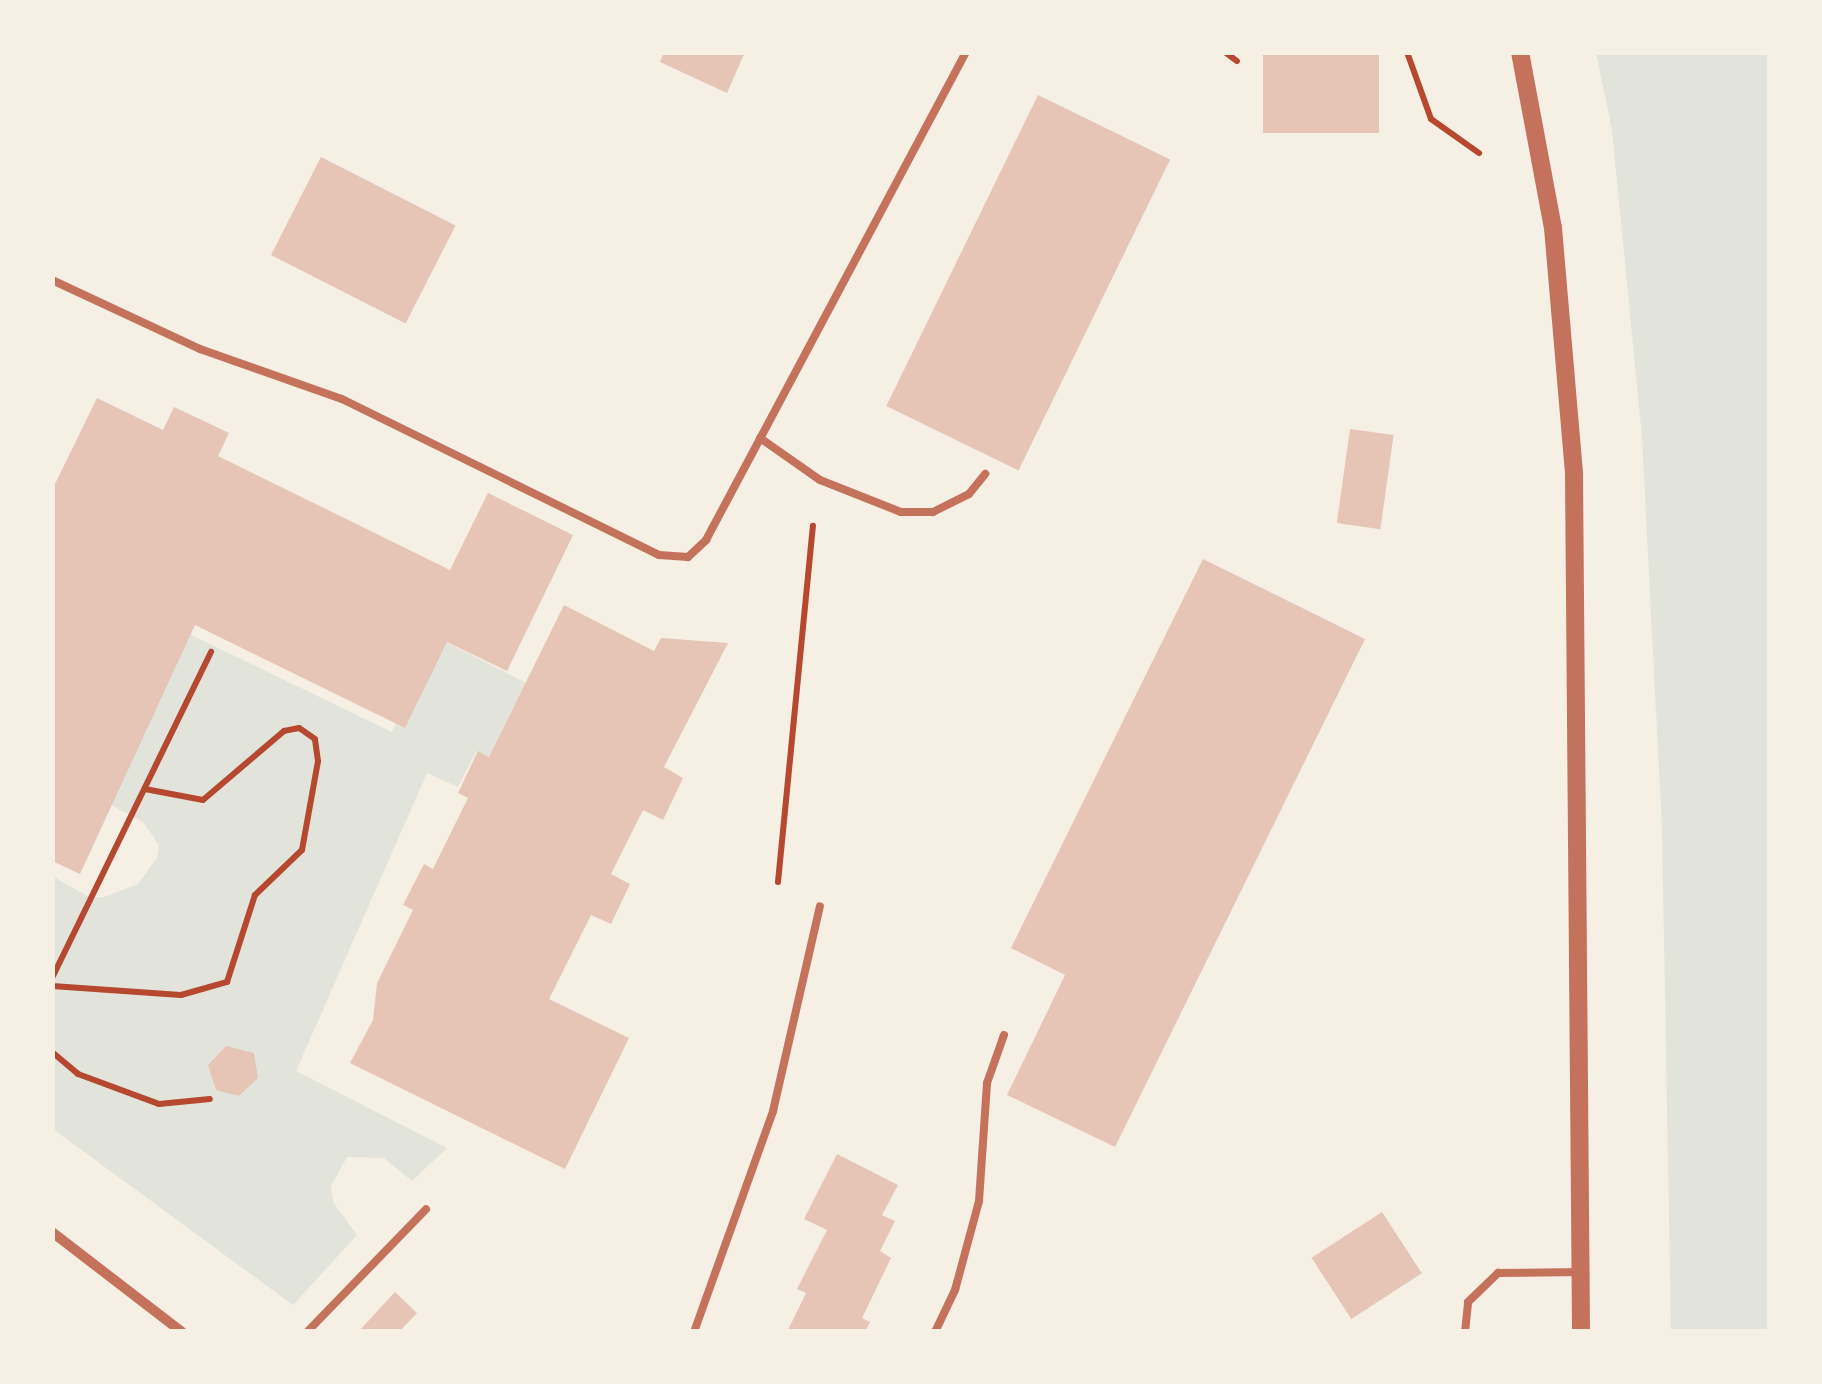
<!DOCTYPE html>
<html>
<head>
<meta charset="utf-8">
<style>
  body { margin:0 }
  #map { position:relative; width:1822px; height:1384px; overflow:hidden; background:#f6efe4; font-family:"Source Sans 3",sans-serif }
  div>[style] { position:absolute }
  .green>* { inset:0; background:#e2e4dc }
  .building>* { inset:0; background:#e6c5b7; transform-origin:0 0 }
  .path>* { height:6px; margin:-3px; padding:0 3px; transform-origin:3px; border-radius:3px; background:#b5482f }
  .service>* { height:8px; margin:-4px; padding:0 4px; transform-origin:4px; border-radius:4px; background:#c5725c }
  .minor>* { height:10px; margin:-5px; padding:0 5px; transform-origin:5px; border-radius:5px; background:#c5725c }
  .tertiary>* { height:18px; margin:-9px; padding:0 9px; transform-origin:9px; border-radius:9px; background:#c5725c }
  span { translate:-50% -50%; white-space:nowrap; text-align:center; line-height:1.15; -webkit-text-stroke:8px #f6efe4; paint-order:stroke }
  .frame { position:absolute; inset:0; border:55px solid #f6efe4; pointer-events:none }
</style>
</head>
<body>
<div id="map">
  <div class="green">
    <i style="clip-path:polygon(1596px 53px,1769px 53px,1769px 1331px,1671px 1331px,1662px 830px,1642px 437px,1612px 130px)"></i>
    <i style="clip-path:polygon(187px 633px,392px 732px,438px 638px,526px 683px,491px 759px,476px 752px,458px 787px,427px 773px,296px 1071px,447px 1148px,412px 1181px,384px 1158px,347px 1157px,331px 1186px,333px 1202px,357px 1235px,293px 1305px,53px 1129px,52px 876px,91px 898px,104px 897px,138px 884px,157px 858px,159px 845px,143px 822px,109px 804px)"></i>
  </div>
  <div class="building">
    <i style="clip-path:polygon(664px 52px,745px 52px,727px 93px,660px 62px)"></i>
    <i style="left:1263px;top:52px;width:116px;height:81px"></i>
    <i style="left:1038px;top:95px;width:147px;height:346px;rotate:26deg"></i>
    <i style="left:321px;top:157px;width:151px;height:110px;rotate:27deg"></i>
    <i style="clip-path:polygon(97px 398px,163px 430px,174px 407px,229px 433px,218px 456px,450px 570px,488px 493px,573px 535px,507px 671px,447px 642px,405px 728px,195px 625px,80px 874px,52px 861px,52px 490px)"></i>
    <i style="left:1350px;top:429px;width:44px;height:95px;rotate:8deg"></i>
    <i style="clip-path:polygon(1203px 559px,1365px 639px,1115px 1147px,1007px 1095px,1065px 975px,1011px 948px)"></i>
    <i style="clip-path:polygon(564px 605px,654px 651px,661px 638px,728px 643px,664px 767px,683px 778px,663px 820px,643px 810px,611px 874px,630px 884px,611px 924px,591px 915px,549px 999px,629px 1038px,565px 1169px,350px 1063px,373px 1020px,377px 983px,413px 910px,403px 905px,424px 864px,433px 869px,468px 798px,458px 793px,478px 751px,489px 757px)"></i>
    <i style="clip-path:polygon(226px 1046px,254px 1053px,258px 1078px,239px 1096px,216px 1090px,208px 1065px)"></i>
    <i style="clip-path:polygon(837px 1154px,898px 1185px,882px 1215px,895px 1221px,880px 1251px,891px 1258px,862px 1318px,870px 1322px,865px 1332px,787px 1332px,806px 1293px,797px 1289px,827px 1230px,804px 1219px)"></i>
    <i style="left:1382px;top:1212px;width:73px;height:84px;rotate:57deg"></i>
    <i style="clip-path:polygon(395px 1292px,417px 1313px,399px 1332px,358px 1332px)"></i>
  </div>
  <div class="path">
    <i style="left:1225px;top:52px;width:15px;rotate:37deg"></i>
    <i style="left:1407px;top:52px;width:71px;rotate:70.3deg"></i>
    <i style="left:1431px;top:119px;width:59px;rotate:35.3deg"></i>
    <i style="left:778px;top:882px;width:358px;rotate:-84.4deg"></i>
    <i style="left:52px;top:978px;width:363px;rotate:-64deg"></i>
    <i style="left:52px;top:986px;width:129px;rotate:4deg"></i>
    <i style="left:181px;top:995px;width:48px;rotate:-15.8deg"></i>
    <i style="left:227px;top:982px;width:91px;rotate:-72.2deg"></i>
    <i style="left:255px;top:895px;width:65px;rotate:-43.8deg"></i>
    <i style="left:302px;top:850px;width:90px;rotate:-79.8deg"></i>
    <i style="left:318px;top:761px;width:22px;rotate:-98deg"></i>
    <i style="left:315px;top:739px;width:19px;rotate:-145deg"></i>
    <i style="left:299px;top:728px;width:15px;rotate:169deg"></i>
    <i style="left:284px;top:731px;width:106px;rotate:139.6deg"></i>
    <i style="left:203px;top:800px;width:59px;rotate:-169.3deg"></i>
    <i style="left:52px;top:1052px;width:34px;rotate:40deg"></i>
    <i style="left:78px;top:1074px;width:86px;rotate:20.3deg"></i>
    <i style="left:159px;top:1104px;width:51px;rotate:-5.6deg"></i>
  </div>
  <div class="service">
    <i style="left:52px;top:280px;width:163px;rotate:25deg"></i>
    <i style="left:200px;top:349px;width:151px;rotate:19.4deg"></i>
    <i style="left:342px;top:399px;width:353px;rotate:26.2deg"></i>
    <i style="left:659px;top:555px;width:29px;rotate:4deg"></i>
    <i style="left:688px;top:557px;width:25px;rotate:-43deg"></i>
    <i style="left:706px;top:540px;width:553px;rotate:-61.95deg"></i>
    <i style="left:760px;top:438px;width:73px;rotate:35deg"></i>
    <i style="left:820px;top:480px;width:87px;rotate:21.6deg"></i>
    <i style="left:901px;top:512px;width:32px"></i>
    <i style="left:933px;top:512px;width:40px;rotate:-26.6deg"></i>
    <i style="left:969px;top:494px;width:26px;rotate:-51deg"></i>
    <i style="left:307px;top:1332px;width:171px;rotate:-45.9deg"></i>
    <i style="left:694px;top:1332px;width:235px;rotate:-70.3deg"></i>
    <i style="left:773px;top:1111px;width:210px;rotate:-77.1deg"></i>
    <i style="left:935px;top:1332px;width:47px;rotate:-64.5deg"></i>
    <i style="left:955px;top:1290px;width:92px;rotate:-74.9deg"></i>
    <i style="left:979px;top:1201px;width:118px;rotate:-86.1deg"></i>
    <i style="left:987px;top:1083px;width:51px;rotate:-70.5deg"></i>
    <i style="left:1465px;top:1332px;width:30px;rotate:-84deg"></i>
    <i style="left:1468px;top:1302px;width:42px;rotate:-44deg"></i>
    <i style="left:1498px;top:1273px;width:83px;rotate:-0.7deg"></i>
  </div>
  <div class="minor">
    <i style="left:52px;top:1232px;width:164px;rotate:37.6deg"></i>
  </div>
  <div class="tertiary">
    <i style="left:1520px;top:52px;width:179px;rotate:79.4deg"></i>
    <i style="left:1553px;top:228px;width:248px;rotate:85.1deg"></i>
    <i style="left:1574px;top:475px;width:857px;rotate:89.53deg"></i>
  </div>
  <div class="frame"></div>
</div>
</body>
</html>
